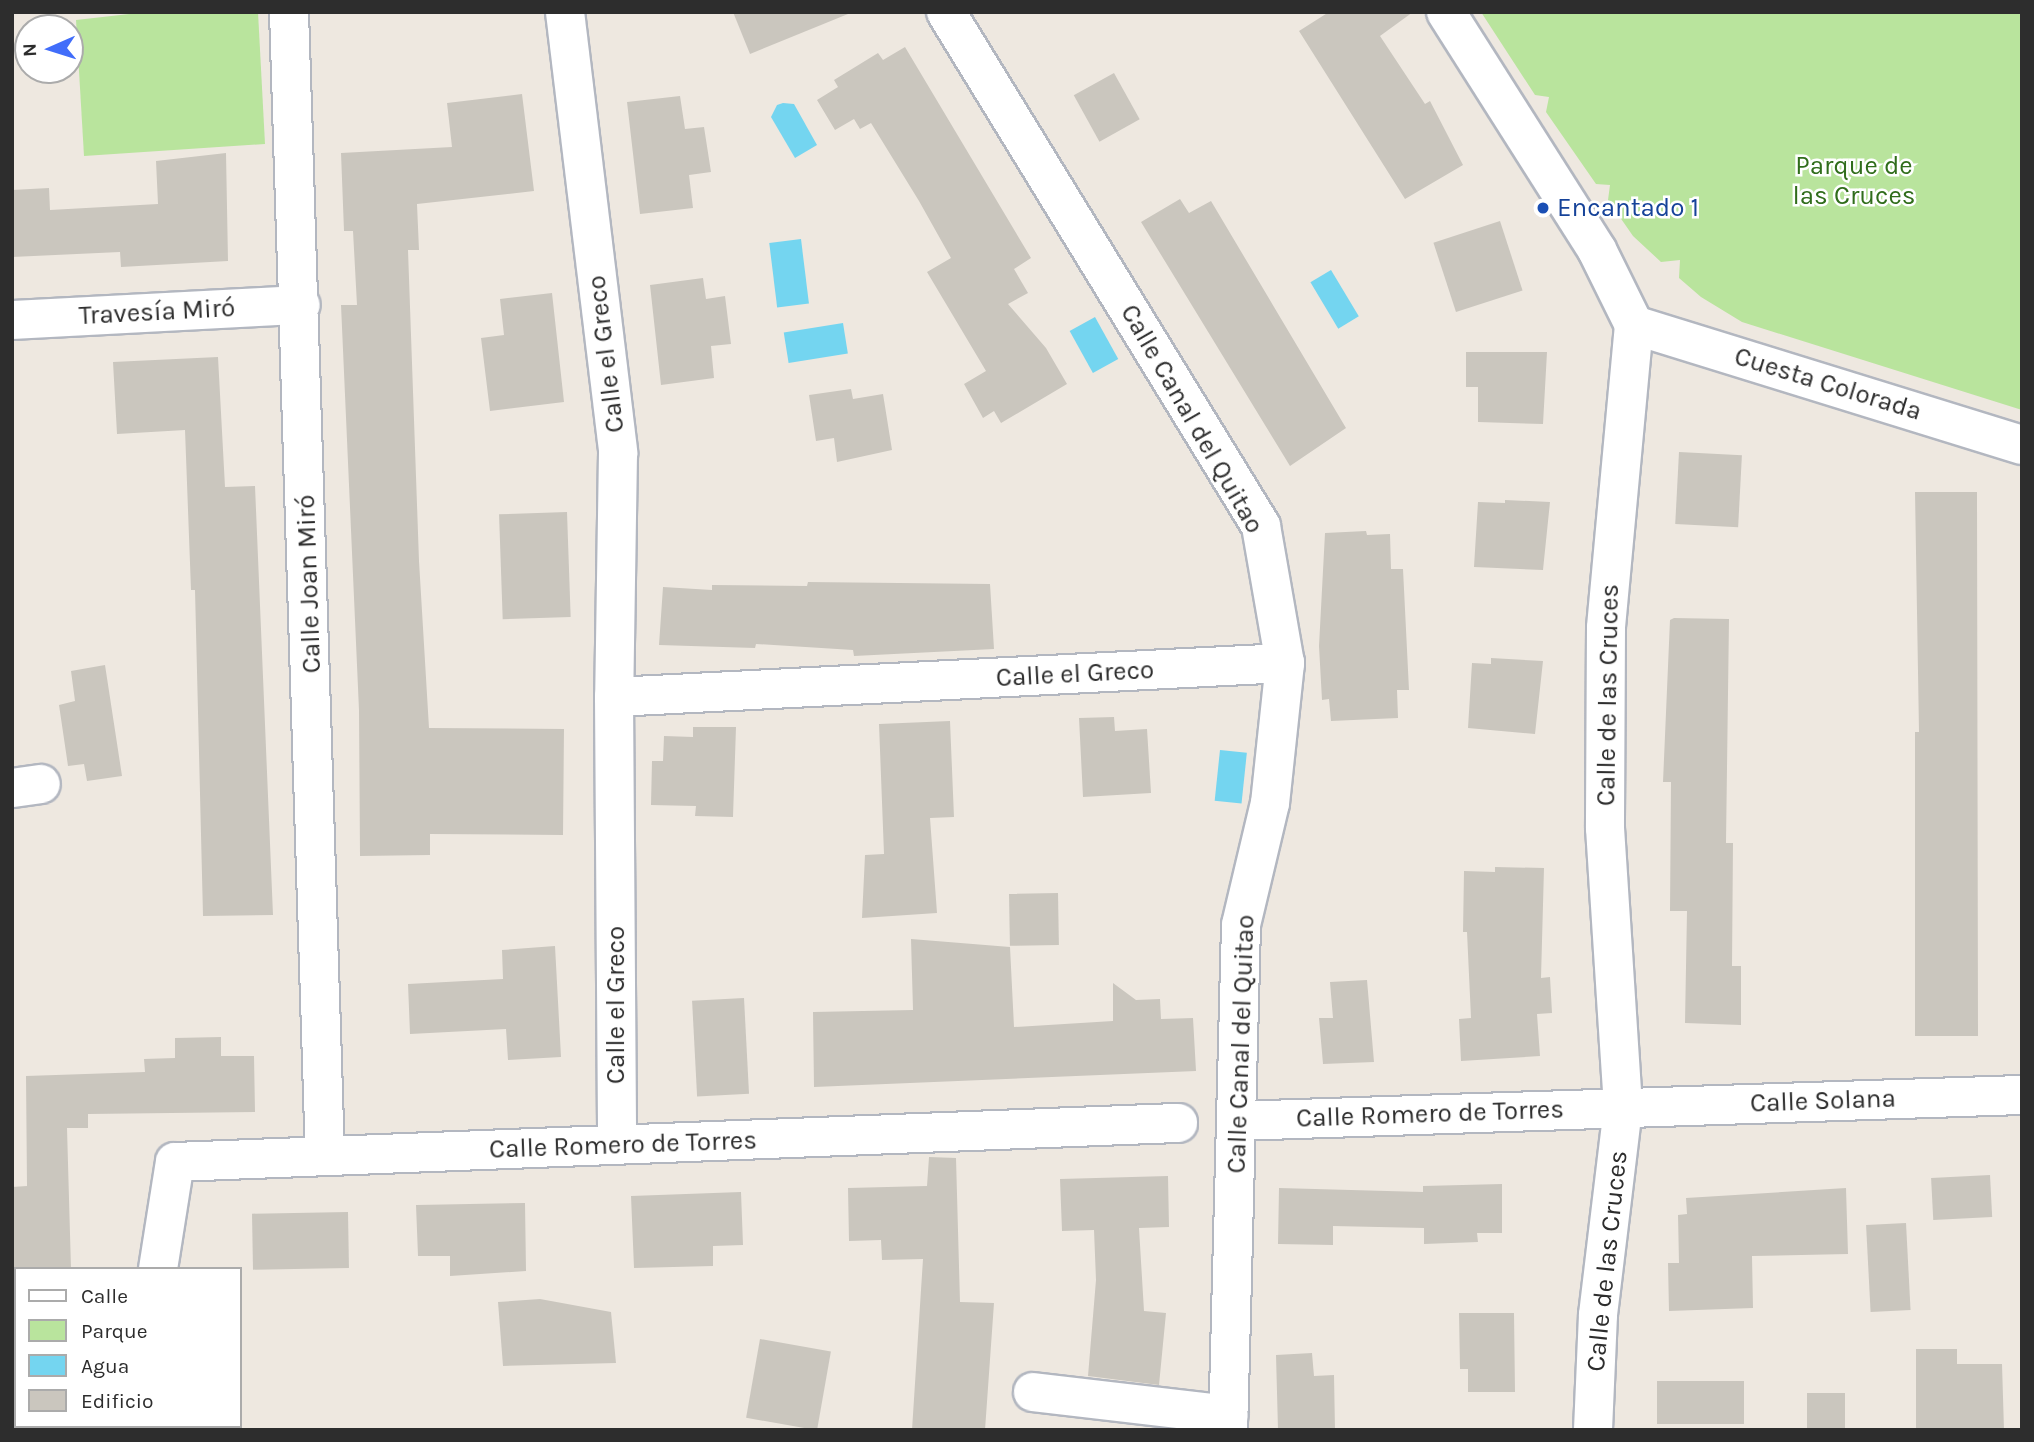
<!DOCTYPE html>
<html>
<head>
<meta charset="utf-8">
<style>
  body { margin:0 }
  #map { position:relative; width:2034px; height:1442px; overflow:hidden; background:#eee8e0; font-family:Karla,sans-serif }
  div>[style] { position:absolute }
  .green>* { inset:0; background:#b9e49d }
  .water>* { inset:0; background:#74d5f0; transform-origin:0 0 }
  .building>* { inset:0; background:#cac6be; transform-origin:0 0 }
  .roads { filter:drop-shadow(2px 0 #b3b7c0) drop-shadow(-2px 0 #b3b7c0) drop-shadow(0 2px #b3b7c0) drop-shadow(0 -2px #b3b7c0) }
  .street>* { height:38px; margin:-19px; padding:0 19px; transform-origin:19px; border-radius:19px; background:#fff }
  .secondary>* { height:38px; margin:-19px; padding:0 19px; transform-origin:19px; border-radius:19px; background:#fff }
  .dots>* { width:19px; height:19px; translate:-50% -50%; box-sizing:border-box; border:4px solid #fff; border-radius:50% }
  span { translate:-50% -50%; white-space:nowrap; text-align:center; line-height:1.15; -webkit-text-stroke:5px #fff; paint-order:stroke }
  .park-label { font-size:26px; color:#306d1b }
  .transit-label { font-size:26px; color:#164399 }
  .left { translate:0 -50%; text-align:left }
  .street-label { font-size:26px; color:#2d2d2d }
  .frame { position:absolute; inset:0; border:14px solid #2d2d2d; pointer-events:none }
  .legend { position:absolute; left:14px; top:1267px; width:228px; height:161px; box-sizing:border-box; background:#fff; border:2px solid #ababab; margin:0; padding:9px 12px; list-style:none; font-size:21px; color:#2d2d2d }
  .legend li { display:flex; align-items:center; gap:14px; height:35px }
  .legend b { width:35px; border:2px solid #ababab }
  .north { position:absolute; left:14px; top:14px; width:70px; height:70px; box-sizing:border-box; background:#fff; border:2px solid #ababab; border-radius:50%; rotate:267deg; font-size:19px; font-weight:700; line-height:28px; text-align:center; color:#2d2d2d }
  .north::after { content:''; display:block; margin:auto; width:24px; height:32px; background:#416dfa; clip-path:polygon(50% 0,100% 100%,50% 72%,0 100%) }
</style>
</head>
<body>
<div id="map">
  <div class="green">
    <i style="clip-path:polygon(147px 12px,258px 12px,265px 144px,84px 156px,76px 20px)"></i>
    <i style="clip-path:polygon(1481px 12px,2022px 12px,2022px 410px,1742px 322px,1701px 297px,1679px 278px,1680px 260px,1661px 262px,1633px 236px,1608px 200px,1610px 185px,1596px 184px,1546px 112px,1549px 97px,1535px 95px)"></i>
  </div>
  <div class="water">
    <i style="clip-path:polygon(783px 103px,794px 104px,817px 145px,795px 158px,771px 117px,777px 105px)"></i>
    <i style="left:801px;top:239px;width:65px;height:32px;rotate:83deg"></i>
    <i style="left:1331px;top:270px;width:54px;height:24px;rotate:59deg"></i>
    <i style="left:1095px;top:317px;width:48px;height:29px;rotate:61deg"></i>
    <i style="left:843px;top:323px;width:31px;height:60px;rotate:81deg"></i>
    <i style="left:1220px;top:750px;width:27px;height:51px;rotate:6deg"></i>
  </div>
  <div class="building">
    <i style="clip-path:polygon(733px 12px,848px 12px,848px 14px,750px 54px)"></i>
    <i style="clip-path:polygon(1329px 12px,1413px 12px,1380px 36px,1425px 104px,1430px 101px,1463px 165px,1405px 199px,1299px 31px)"></i>
    <i style="clip-path:polygon(905px 47px,1031px 258px,1014px 269px,1028px 293px,1008px 304px,1046px 348px,1067px 384px,1001px 423px,994px 411px,983px 418px,964px 384px,986px 371px,927px 272px,951px 258px,919px 201px,871px 123px,860px 129px,854px 119px,835px 130px,817px 100px,838px 87px,834px 80px,878px 53px,883px 60px)"></i>
    <i style="left:1114px;top:73px;width:53px;height:46px;rotate:61deg"></i>
    <i style="clip-path:polygon(522px 94px,534px 191px,417px 204px,419px 250px,408px 250px,419px 561px,429px 728px,564px 729px,563px 835px,430px 834px,430px 855px,360px 856px,359px 710px,341px 305px,357px 305px,353px 231px,344px 231px,341px 153px,452px 147px,447px 103px)"></i>
    <i style="clip-path:polygon(680px 96px,685px 129px,704px 127px,711px 172px,689px 175px,693px 208px,640px 214px,627px 102px)"></i>
    <i style="clip-path:polygon(226px 153px,228px 261px,121px 267px,120px 252px,12px 257px,12px 190px,49px 188px,50px 210px,158px 204px,156px 161px)"></i>
    <i style="clip-path:polygon(1180px 199px,1189px 213px,1211px 201px,1346px 428px,1290px 466px,1141px 222px)"></i>
    <i style="left:1500px;top:221px;width:73px;height:70px;rotate:72deg"></i>
    <i style="clip-path:polygon(703px 278px,706px 299px,725px 296px,731px 344px,711px 346px,714px 378px,661px 385px,650px 285px)"></i>
    <i style="clip-path:polygon(552px 293px,564px 402px,490px 411px,481px 338px,504px 335px,500px 299px)"></i>
    <i style="clip-path:polygon(1466px 352px,1547px 352px,1543px 424px,1478px 422px,1478px 387px,1466px 387px)"></i>
    <i style="clip-path:polygon(218px 357px,225px 487px,255px 486px,273px 915px,203px 916px,195px 590px,191px 590px,185px 430px,117px 434px,113px 362px)"></i>
    <i style="clip-path:polygon(851px 389px,853px 399px,883px 394px,892px 450px,837px 462px,834px 438px,816px 441px,809px 395px)"></i>
    <i style="left:1679px;top:452px;width:63px;height:72px;rotate:3deg"></i>
    <i style="clip-path:polygon(1915px 492px,1977px 492px,1978px 1036px,1915px 1036px,1915px 732px,1919px 732px)"></i>
    <i style="clip-path:polygon(1505px 500px,1550px 502px,1543px 570px,1474px 567px,1478px 502px,1505px 503px)"></i>
    <i style="left:567px;top:512px;width:105px;height:68px;rotate:88deg"></i>
    <i style="clip-path:polygon(1366px 531px,1367px 535px,1390px 534px,1391px 569px,1403px 569px,1409px 690px,1397px 690px,1398px 718px,1331px 721px,1329px 699px,1322px 700px,1319px 646px,1325px 533px)"></i>
    <i style="clip-path:polygon(808px 582px,990px 584px,994px 649px,854px 656px,853px 650px,756px 644px,755px 648px,659px 645px,663px 587px,712px 590px,712px 585px,807px 586px)"></i>
    <i style="clip-path:polygon(1674px 618px,1729px 619px,1726px 843px,1733px 843px,1732px 966px,1741px 966px,1741px 1025px,1685px 1023px,1687px 911px,1670px 911px,1671px 782px,1663px 782px,1670px 620px)"></i>
    <i style="clip-path:polygon(1491px 658px,1543px 661px,1535px 734px,1468px 728px,1472px 663px,1491px 664px)"></i>
    <i style="clip-path:polygon(105px 665px,122px 776px,87px 781px,84px 764px,68px 766px,59px 705px,75px 701px,71px 671px)"></i>
    <i style="clip-path:polygon(1114px 717px,1115px 731px,1147px 729px,1151px 793px,1083px 797px,1079px 718px)"></i>
    <i style="clip-path:polygon(950px 721px,954px 817px,930px 818px,937px 913px,862px 918px,865px 855px,884px 854px,879px 724px)"></i>
    <i style="clip-path:polygon(693px 727px,736px 727px,733px 817px,695px 816px,696px 806px,651px 805px,652px 761px,663px 761px,664px 736px,693px 737px)"></i>
    <i style="clip-path:polygon(1495px 867px,1544px 868px,1541px 978px,1550px 977px,1552px 1013px,1537px 1014px,1540px 1056px,1461px 1061px,1459px 1019px,1471px 1018px,1467px 932px,1463px 932px,1464px 871px,1495px 872px)"></i>
    <i style="left:1058px;top:893px;width:52px;height:49px;rotate:89deg"></i>
    <i style="clip-path:polygon(911px 939px,1010px 947px,1014px 1027px,1113px 1021px,1113px 983px,1136px 1000px,1160px 999px,1161px 1019px,1193px 1018px,1196px 1071px,814px 1087px,813px 1012px,913px 1010px)"></i>
    <i style="clip-path:polygon(555px 946px,561px 1057px,508px 1060px,506px 1029px,410px 1034px,408px 984px,503px 979px,502px 950px)"></i>
    <i style="clip-path:polygon(1367px 980px,1374px 1062px,1323px 1064px,1319px 1018px,1333px 1018px,1330px 982px)"></i>
    <i style="left:744px;top:998px;width:96px;height:52px;rotate:87deg"></i>
    <i style="clip-path:polygon(221px 1037px,221px 1056px,254px 1056px,255px 1112px,88px 1114px,88px 1128px,67px 1128px,71px 1269px,12px 1269px,12px 1187px,27px 1186px,26px 1076px,145px 1072px,144px 1059px,175px 1058px,175px 1038px)"></i>
    <i style="clip-path:polygon(929px 1157px,956px 1158px,960px 1302px,994px 1303px,985px 1430px,912px 1430px,923px 1259px,882px 1260px,881px 1240px,849px 1241px,848px 1188px,927px 1186px)"></i>
    <i style="left:1990px;top:1175px;width:42px;height:59px;rotate:87deg"></i>
    <i style="clip-path:polygon(1168px 1176px,1169px 1227px,1139px 1228px,1144px 1311px,1166px 1313px,1159px 1385px,1088px 1376px,1096px 1280px,1094px 1230px,1062px 1231px,1060px 1179px)"></i>
    <i style="clip-path:polygon(1502px 1184px,1502px 1233px,1477px 1233px,1478px 1242px,1424px 1244px,1424px 1228px,1333px 1226px,1333px 1245px,1278px 1244px,1279px 1188px,1423px 1192px,1423px 1186px)"></i>
    <i style="clip-path:polygon(1846px 1188px,1848px 1254px,1752px 1256px,1753px 1308px,1669px 1311px,1668px 1263px,1679px 1263px,1678px 1215px,1687px 1214px,1686px 1198px)"></i>
    <i style="clip-path:polygon(741px 1192px,743px 1245px,713px 1246px,713px 1266px,634px 1268px,631px 1196px)"></i>
    <i style="clip-path:polygon(525px 1203px,526px 1271px,450px 1276px,450px 1256px,418px 1256px,416px 1205px)"></i>
    <i style="left:348px;top:1212px;width:56px;height:96px;rotate:89deg"></i>
    <i style="left:1906px;top:1223px;width:87px;height:40px;rotate:87deg"></i>
    <i style="clip-path:polygon(540px 1299px,611px 1312px,616px 1363px,503px 1366px,498px 1302px)"></i>
    <i style="clip-path:polygon(1459px 1313px,1514px 1313px,1515px 1392px,1468px 1392px,1468px 1369px,1460px 1369px)"></i>
    <i style="left:760px;top:1339px;width:72px;height:80px;rotate:10deg"></i>
    <i style="clip-path:polygon(1916px 1349px,1957px 1349px,1957px 1364px,2002px 1364px,2004px 1430px,1916px 1430px)"></i>
    <i style="clip-path:polygon(1312px 1353px,1314px 1376px,1334px 1375px,1335px 1430px,1278px 1430px,1276px 1355px)"></i>
    <i style="left:1744px;top:1381px;width:43px;height:87px;rotate:90deg"></i>
    <i style="left:1807px;top:1393px;width:38px;height:37px"></i>
  </div>
  <div class="roads">
    <div class="street">
      <i style="left:289px;top:12px;width:1144px;rotate:88.2deg"></i>
      <i style="left:565px;top:12px;width:444px;rotate:83.1deg"></i>
      <i style="left:618px;top:453px;width:244px;rotate:90.9deg"></i>
      <i style="left:614px;top:697px;width:448px;rotate:89.6deg"></i>
      <i style="left:946px;top:12px;width:603px;rotate:58.5deg"></i>
      <i style="left:1261px;top:526px;width:139px;rotate:80.1deg"></i>
      <i style="left:1285px;top:663px;width:141px;rotate:96.1deg"></i>
      <i style="left:1270px;top:803px;width:125px;rotate:103.4deg"></i>
      <i style="left:1241px;top:925px;width:505px;rotate:91.47deg"></i>
      <i style="left:12px;top:320px;width:289px;rotate:-3deg"></i>
      <i style="left:1634px;top:325px;width:406px;rotate:17.2deg"></i>
      <i style="left:614px;top:697px;width:672px;rotate:-2.9deg"></i>
      <i style="left:12px;top:788px;width:29px;rotate:-8deg"></i>
      <i style="left:1237px;top:1121px;width:785px;rotate:-1.9deg"></i>
      <i style="left:158px;top:1269px;width:108px;rotate:-81deg"></i>
      <i style="left:175px;top:1162px;width:1004px;rotate:-2.23deg"></i>
      <i style="left:1033px;top:1392px;width:197px;rotate:6.7deg"></i>
      <i style="left:126px;top:1430px;width:4px;rotate:-76deg"></i>
    </div>
    <div class="secondary">
      <i style="left:1446px;top:12px;width:282px;rotate:57.6deg"></i>
      <i style="left:1597px;top:250px;width:84px;rotate:63.7deg"></i>
      <i style="left:1634px;top:325px;width:304px;rotate:95.3deg"></i>
      <i style="left:1606px;top:628px;width:200px;rotate:90.3deg"></i>
      <i style="left:1605px;top:828px;width:281px;rotate:86.3deg"></i>
      <i style="left:1623px;top:1108px;width:209px;rotate:96.9deg"></i>
      <i style="left:1598px;top:1315px;width:115px;rotate:92.5deg"></i>
    </div>
  </div>
  <div class="dots">
    <i style="left:1543px;top:208px;background:#1a4fb4"></i>
  </div>
  <div class="park-label">
    <span style="left:1854px;top:181px">Parque de<br>las Cruces</span>
  </div>
  <div class="transit-label">
    <span class="left" style="left:1557px;top:208px">Encantado 1</span>
  </div>
  <div class="street-label">
    <span style="left:157px;top:312px;rotate:-3deg">Travesía Miró</span>
    <span style="left:606px;top:354px;rotate:-97deg">Calle el Greco</span>
    <span style="left:1828px;top:384px;rotate:17deg">Cuesta Colorada</span>
    <span style="left:1192px;top:419px;rotate:60deg">Calle Canal del Quitao</span>
    <span style="left:309px;top:584px;rotate:-92deg">Calle Joan Miró</span>
    <span style="left:1075px;top:674px;rotate:-3deg">Calle el Greco</span>
    <span style="left:1608px;top:695px;rotate:-89deg">Calle de las Cruces</span>
    <span style="left:616px;top:1005px;rotate:-90deg">Calle el Greco</span>
    <span style="left:1241px;top:1044px;rotate:-88deg">Calle Canal del Quitao</span>
    <span style="left:1823px;top:1101px;rotate:-2deg">Calle Solana</span>
    <span style="left:1430px;top:1114px;rotate:-2deg">Calle Romero de Torres</span>
    <span style="left:623px;top:1145px;rotate:-2deg">Calle Romero de Torres</span>
    <span style="left:1607px;top:1261px;rotate:-84deg">Calle de las Cruces</span>
  </div>
  <div class="frame"></div>
  <ul class="legend">
  <li><b style="height:9px;background:#fff"></b>Calle</li>
  <li><b style="height:19px;background:#b9e49d"></b>Parque</li>
  <li><b style="height:19px;background:#74d5f0"></b>Agua</li>
  <li><b style="height:19px;background:#cac6be"></b>Edificio</li>
  </ul>
  <div class="north">N</div>
</div>
</body>
</html>
